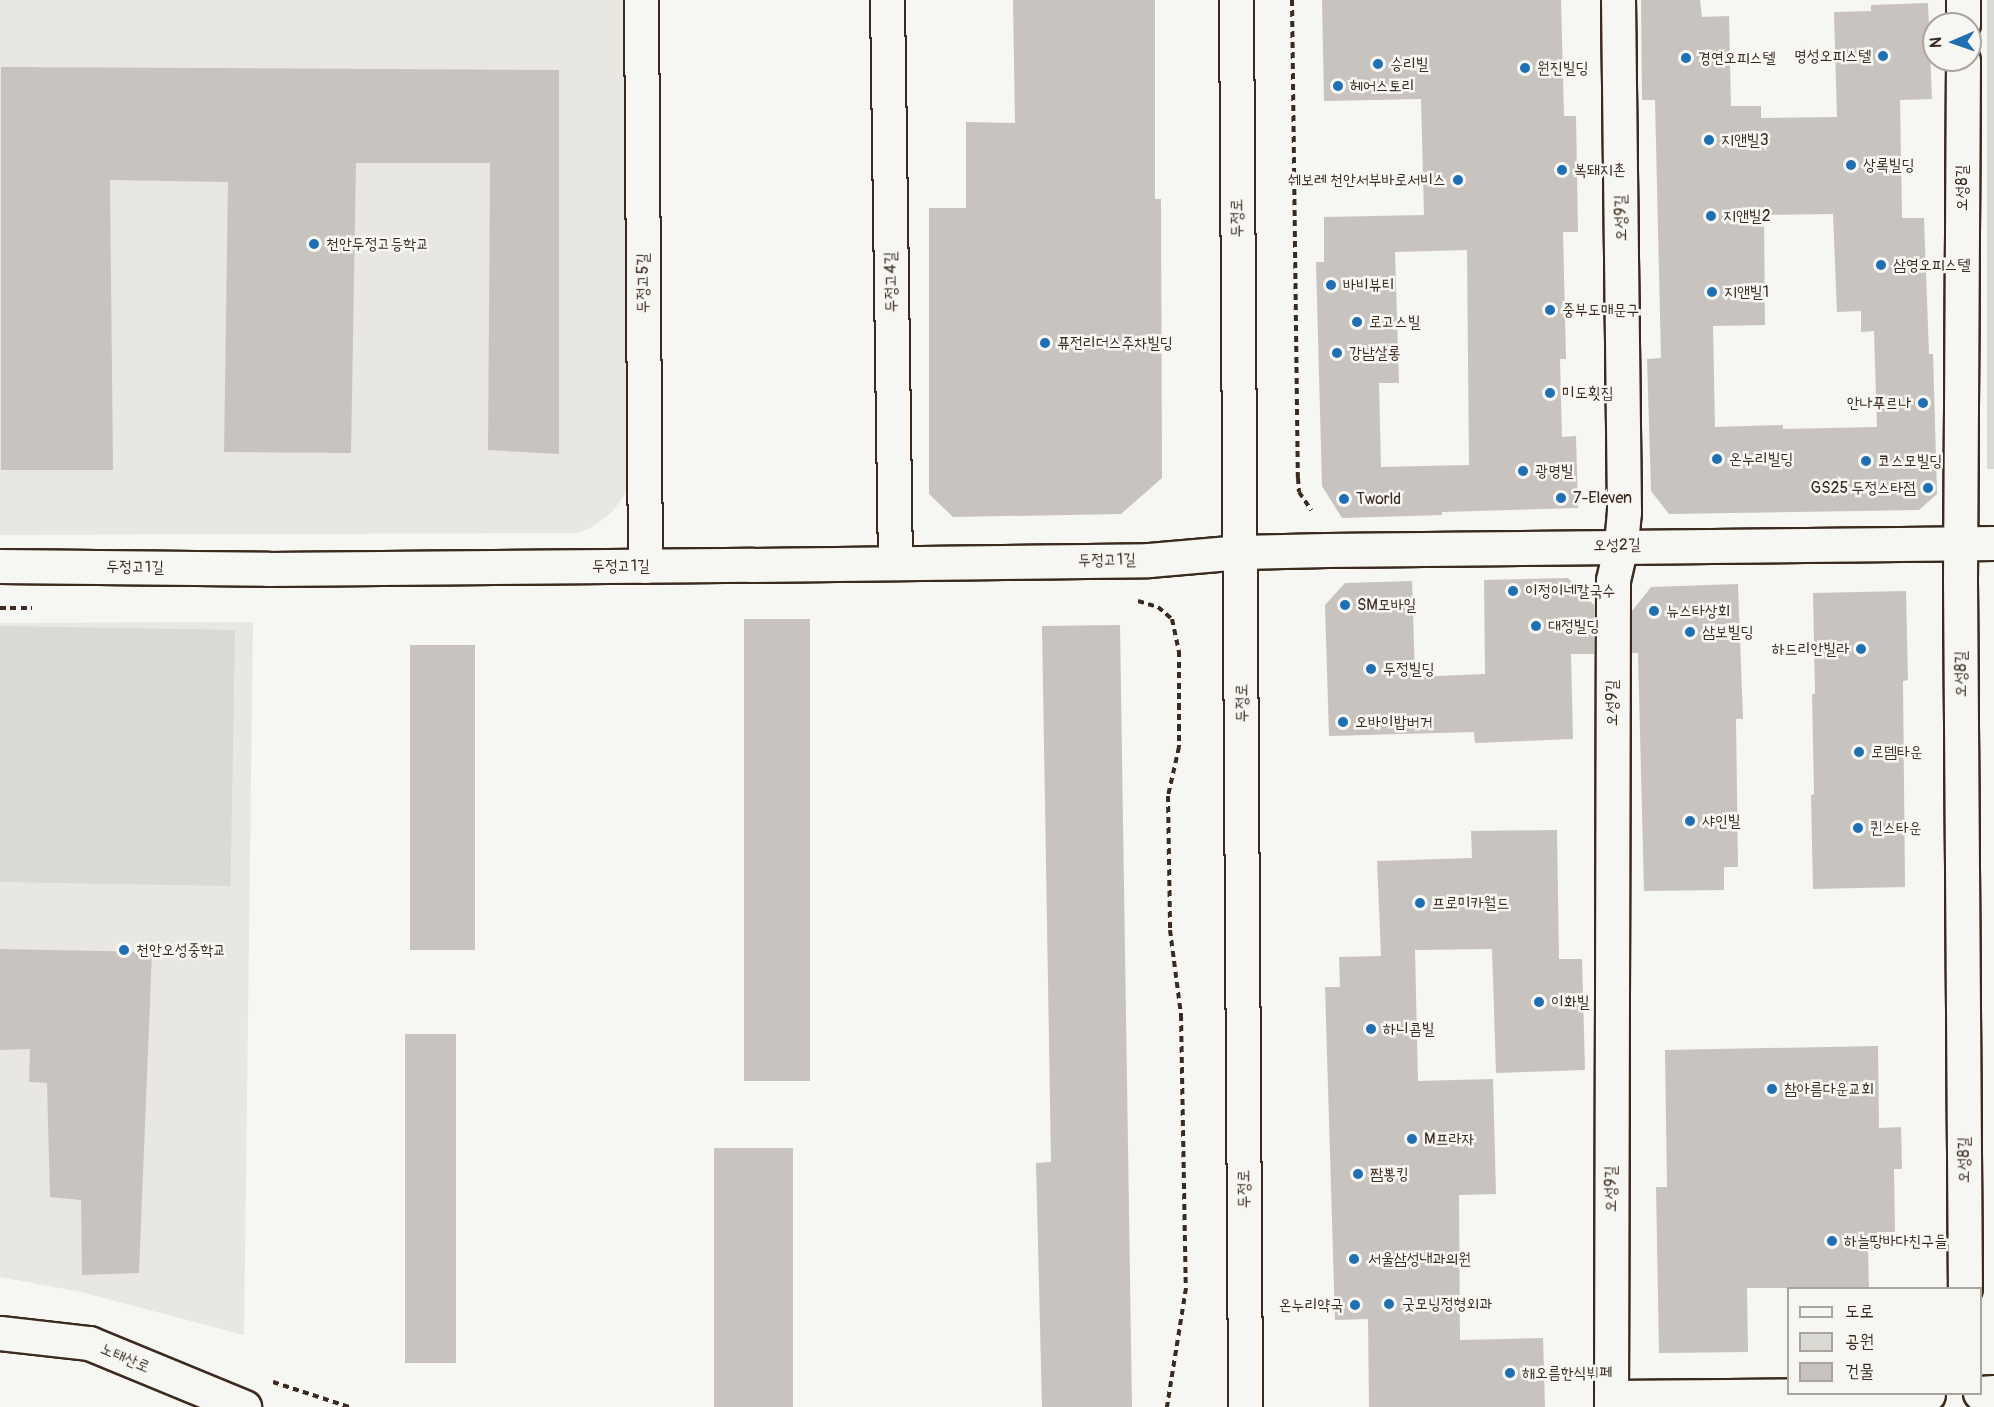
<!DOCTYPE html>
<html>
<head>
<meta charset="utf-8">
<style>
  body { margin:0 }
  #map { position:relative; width:1994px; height:1407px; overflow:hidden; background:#f6f6f2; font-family:Pangolin,"Poor Story",sans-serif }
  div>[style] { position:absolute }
  .built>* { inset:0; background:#e8e7e2 }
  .green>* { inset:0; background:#dad9d3; transform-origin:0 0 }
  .building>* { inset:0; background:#c8c3be; transform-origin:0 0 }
  .path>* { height:4px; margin-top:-2px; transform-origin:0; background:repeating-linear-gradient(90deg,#3b2a1e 0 6px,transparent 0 10.5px) }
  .roads { filter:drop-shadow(2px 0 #3b2a1e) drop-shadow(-2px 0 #3b2a1e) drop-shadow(0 2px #3b2a1e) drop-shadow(0 -2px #3b2a1e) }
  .minor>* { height:33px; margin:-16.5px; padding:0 16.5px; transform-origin:16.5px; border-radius:16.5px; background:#f6f6f2 }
  .dots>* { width:16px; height:16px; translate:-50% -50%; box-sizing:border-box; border:3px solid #f6f6f2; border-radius:50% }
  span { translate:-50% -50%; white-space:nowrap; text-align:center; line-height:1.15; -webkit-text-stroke:5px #f6f6f2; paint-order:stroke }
  .poi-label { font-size:16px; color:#3b2a1e }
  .right { translate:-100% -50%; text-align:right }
  .left { translate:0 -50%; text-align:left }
  .street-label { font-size:16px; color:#3b2a1e }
  .legend { position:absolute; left:1787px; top:1287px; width:195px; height:108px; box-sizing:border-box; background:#f6f6f2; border:2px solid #aba49d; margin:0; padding:8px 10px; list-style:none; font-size:18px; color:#3b2a1e }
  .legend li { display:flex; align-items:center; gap:12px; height:30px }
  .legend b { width:30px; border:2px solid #aba49d }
  .north { position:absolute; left:1922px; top:12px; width:60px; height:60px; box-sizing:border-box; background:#f6f6f2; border:2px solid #aba49d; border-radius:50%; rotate:268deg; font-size:16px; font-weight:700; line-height:24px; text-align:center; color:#3b2a1e }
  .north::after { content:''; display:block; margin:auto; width:21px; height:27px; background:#1f6fb2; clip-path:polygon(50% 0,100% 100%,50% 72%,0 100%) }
</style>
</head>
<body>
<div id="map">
  <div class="built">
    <i style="clip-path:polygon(0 0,626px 0,630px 487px,613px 511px,594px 526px,579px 533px,0 535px)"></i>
    <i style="clip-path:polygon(253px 622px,244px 1335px,81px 1292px,0 1277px,0 623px)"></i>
  </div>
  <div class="green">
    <i style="left:1987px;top:0;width:7px;height:469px"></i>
    <i style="left:235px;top:630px;width:256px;height:235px;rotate:91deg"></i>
  </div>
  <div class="building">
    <i style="clip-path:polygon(1013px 0,1155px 0,1155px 199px,1161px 199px,1162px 478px,1121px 514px,953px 517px,929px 494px,929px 208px,966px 208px,966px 122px,1015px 123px)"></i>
    <i style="clip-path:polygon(evenodd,1322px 0,1561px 0,1564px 116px,1576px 116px,1578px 232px,1563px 232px,1566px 359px,1560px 359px,1562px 437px,1576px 436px,1578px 508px,1442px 512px,1442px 515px,1342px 518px,1322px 486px,1316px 262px,1324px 262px,1324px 217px,1424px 215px,1421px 99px,1324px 101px,1322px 0,1467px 250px,1469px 465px,1381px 467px,1379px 383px,1399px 383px,1395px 252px,1467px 250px)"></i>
    <i style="clip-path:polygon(evenodd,1641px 0,1700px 0,1702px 17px,1729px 16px,1731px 106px,1761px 106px,1761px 118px,1837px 117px,1834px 12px,1871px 11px,1871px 5px,1928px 3px,1932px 99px,1900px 100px,1902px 218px,1924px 218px,1929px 354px,1933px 354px,1937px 494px,1919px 510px,1669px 514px,1651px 491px,1647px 359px,1661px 358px,1655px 100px,1642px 100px,1641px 0,1833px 214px,1837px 312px,1861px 311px,1861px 332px,1874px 331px,1877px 427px,1783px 429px,1783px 425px,1715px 427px,1713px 326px,1765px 325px,1764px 215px,1833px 214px)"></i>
    <i style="clip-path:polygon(1px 67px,559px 70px,559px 454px,488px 450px,490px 163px,356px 163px,351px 453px,224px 452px,228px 182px,110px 180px,113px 470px,1px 470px)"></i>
    <i style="clip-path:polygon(1568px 578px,1594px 605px,1594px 654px,1571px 654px,1573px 739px,1475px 743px,1474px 732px,1329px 736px,1325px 605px,1345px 583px,1412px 581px,1415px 677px,1485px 674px,1484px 580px)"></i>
    <i style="clip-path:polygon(1738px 584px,1743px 719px,1736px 719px,1738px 867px,1724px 867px,1724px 890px,1644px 891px,1638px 653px,1632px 653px,1632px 611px,1651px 587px)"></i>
    <i style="clip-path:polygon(1906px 591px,1908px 680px,1903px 681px,1905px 887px,1813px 889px,1811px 795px,1814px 794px,1812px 694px,1815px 694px,1813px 593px)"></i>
    <i style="left:810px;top:619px;width:462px;height:66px;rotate:90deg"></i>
    <i style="clip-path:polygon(1120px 625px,1132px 1407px,1042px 1407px,1036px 1163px,1051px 1162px,1042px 626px)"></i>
    <i style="left:475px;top:645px;width:305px;height:65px;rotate:90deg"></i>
    <i style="clip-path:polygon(1557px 830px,1559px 959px,1582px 959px,1585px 1070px,1496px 1073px,1492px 949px,1415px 950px,1418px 1081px,1493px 1079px,1496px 1194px,1459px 1195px,1460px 1340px,1543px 1338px,1545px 1407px,1369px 1407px,1368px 1319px,1335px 1320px,1325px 987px,1340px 987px,1339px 957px,1381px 956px,1377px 861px,1472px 858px,1471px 831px)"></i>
    <i style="clip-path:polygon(0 949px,152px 952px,139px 1273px,82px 1275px,81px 1200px,50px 1197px,47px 1083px,29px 1082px,30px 1049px,0 1050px)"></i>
    <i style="left:405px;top:1034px;width:51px;height:329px"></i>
    <i style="clip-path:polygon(1878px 1046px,1879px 1128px,1901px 1127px,1902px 1169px,1894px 1169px,1895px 1232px,1877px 1232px,1877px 1250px,1868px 1250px,1869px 1288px,1747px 1288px,1748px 1352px,1659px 1353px,1656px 1187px,1667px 1187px,1665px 1050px)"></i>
    <i style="left:793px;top:1148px;width:259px;height:79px;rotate:90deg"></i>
  </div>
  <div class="path">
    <i style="left:1292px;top:0;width:478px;rotate:89.3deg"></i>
    <i style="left:1298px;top:478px;width:14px;rotate:86deg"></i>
    <i style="left:1299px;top:492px;width:22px;rotate:56deg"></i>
    <i style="left:1138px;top:601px;width:21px;rotate:17deg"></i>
    <i style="left:1158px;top:607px;width:18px;rotate:41deg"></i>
    <i style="left:1172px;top:619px;width:33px;rotate:78deg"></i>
    <i style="left:1179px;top:651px;width:96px;rotate:90deg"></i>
    <i style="left:1179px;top:747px;width:50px;rotate:102.7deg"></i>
    <i style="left:1168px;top:796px;width:134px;rotate:89.1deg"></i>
    <i style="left:1170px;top:930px;width:86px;rotate:82.6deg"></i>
    <i style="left:1181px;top:1015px;width:273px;rotate:89deg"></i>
    <i style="left:1186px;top:1288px;width:121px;rotate:99.1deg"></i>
    <i style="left:0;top:608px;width:32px"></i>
    <i style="left:273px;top:1382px;width:80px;rotate:18.2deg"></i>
  </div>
  <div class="roads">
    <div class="minor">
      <i style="left:641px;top:0;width:566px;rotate:89.6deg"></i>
      <i style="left:887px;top:0;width:563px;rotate:89.19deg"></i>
      <i style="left:1236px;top:0;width:1407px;rotate:89.63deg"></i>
      <i style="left:1963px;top:24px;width:24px;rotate:-90deg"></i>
      <i style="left:1963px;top:60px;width:520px;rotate:90.33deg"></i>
      <i style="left:1960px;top:580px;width:708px;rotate:89.6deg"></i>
      <i style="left:0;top:566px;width:268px;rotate:0.6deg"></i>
      <i style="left:268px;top:569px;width:484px;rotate:-0.5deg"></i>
      <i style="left:752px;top:565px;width:397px;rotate:-0.7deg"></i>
      <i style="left:1149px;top:560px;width:92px;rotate:-5deg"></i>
      <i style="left:1241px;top:552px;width:86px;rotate:-1.3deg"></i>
      <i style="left:1327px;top:550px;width:667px;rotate:-0.6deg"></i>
      <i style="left:0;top:1333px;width:90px;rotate:6.4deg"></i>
      <i style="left:89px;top:1343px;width:168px;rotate:22.4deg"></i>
      <i style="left:1980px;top:1393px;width:14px;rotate:-4deg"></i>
      <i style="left:1611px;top:1397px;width:317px;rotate:-0.5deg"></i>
      <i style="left:1611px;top:1407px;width:827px;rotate:-89.86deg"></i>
      <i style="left:1613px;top:580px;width:36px;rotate:-77deg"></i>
      <i style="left:1621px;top:545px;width:33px;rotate:-85deg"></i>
      <i style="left:1624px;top:512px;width:512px;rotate:-90.67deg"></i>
    </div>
  </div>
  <div class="dots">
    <i style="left:1883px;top:56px;background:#1f6fb2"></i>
    <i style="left:1686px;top:58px;background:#1f6fb2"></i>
    <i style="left:1378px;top:64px;background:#1f6fb2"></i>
    <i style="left:1525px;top:68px;background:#1f6fb2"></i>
    <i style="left:1338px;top:86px;background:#1f6fb2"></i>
    <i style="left:1709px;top:140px;background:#1f6fb2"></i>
    <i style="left:1851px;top:165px;background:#1f6fb2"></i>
    <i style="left:1562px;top:170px;background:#1f6fb2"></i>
    <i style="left:1458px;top:180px;background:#1f6fb2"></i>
    <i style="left:1711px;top:216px;background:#1f6fb2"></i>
    <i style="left:314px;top:244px;background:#1f6fb2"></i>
    <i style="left:1881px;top:265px;background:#1f6fb2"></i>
    <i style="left:1331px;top:285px;background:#1f6fb2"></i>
    <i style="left:1712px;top:292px;background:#1f6fb2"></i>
    <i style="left:1550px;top:310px;background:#1f6fb2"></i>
    <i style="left:1357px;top:322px;background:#1f6fb2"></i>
    <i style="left:1045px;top:343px;background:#1f6fb2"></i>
    <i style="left:1337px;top:353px;background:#1f6fb2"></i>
    <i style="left:1550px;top:393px;background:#1f6fb2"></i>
    <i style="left:1923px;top:403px;background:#1f6fb2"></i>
    <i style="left:1717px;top:459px;background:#1f6fb2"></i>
    <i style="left:1866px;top:461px;background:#1f6fb2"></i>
    <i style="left:1523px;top:471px;background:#1f6fb2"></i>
    <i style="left:1928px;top:488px;background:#1f6fb2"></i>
    <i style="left:1561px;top:498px;background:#1f6fb2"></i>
    <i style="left:1344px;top:499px;background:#1f6fb2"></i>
    <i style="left:1513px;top:591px;background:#1f6fb2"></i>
    <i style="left:1345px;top:605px;background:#1f6fb2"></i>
    <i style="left:1654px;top:611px;background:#1f6fb2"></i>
    <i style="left:1536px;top:626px;background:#1f6fb2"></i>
    <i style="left:1690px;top:632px;background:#1f6fb2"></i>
    <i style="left:1861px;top:649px;background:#1f6fb2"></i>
    <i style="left:1371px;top:669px;background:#1f6fb2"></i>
    <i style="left:1343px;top:722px;background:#1f6fb2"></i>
    <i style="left:1859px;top:752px;background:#1f6fb2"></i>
    <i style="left:1690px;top:821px;background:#1f6fb2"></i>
    <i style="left:1858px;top:828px;background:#1f6fb2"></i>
    <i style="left:1420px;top:903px;background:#1f6fb2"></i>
    <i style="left:124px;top:950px;background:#1f6fb2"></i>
    <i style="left:1539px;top:1002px;background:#1f6fb2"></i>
    <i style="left:1371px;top:1029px;background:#1f6fb2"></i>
    <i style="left:1772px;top:1089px;background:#1f6fb2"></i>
    <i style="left:1412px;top:1139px;background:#1f6fb2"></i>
    <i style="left:1358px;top:1174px;background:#1f6fb2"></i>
    <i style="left:1832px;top:1241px;background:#1f6fb2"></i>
    <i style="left:1354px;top:1259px;background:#1f6fb2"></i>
    <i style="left:1389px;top:1304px;background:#1f6fb2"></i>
    <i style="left:1355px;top:1305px;background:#1f6fb2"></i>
    <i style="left:1510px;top:1373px;background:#1f6fb2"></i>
  </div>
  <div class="poi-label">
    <span class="right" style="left:1871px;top:56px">명성오피스텔</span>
    <span class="left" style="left:1698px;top:58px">경연오피스텔</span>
    <span class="left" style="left:1390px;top:64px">승리빌</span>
    <span class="left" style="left:1537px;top:68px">원진빌딩</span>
    <span class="left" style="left:1350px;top:86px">헤어스토리</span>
    <span class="left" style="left:1721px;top:140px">지앤빌3</span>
    <span class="left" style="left:1863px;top:165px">상록빌딩</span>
    <span class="left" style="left:1574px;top:170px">복돼지촌</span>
    <span class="right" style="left:1446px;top:180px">쉐보레 천안서부바로서비스</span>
    <span class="left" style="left:1723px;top:216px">지앤빌2</span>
    <span class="left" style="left:326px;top:244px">천안두정고등학교</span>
    <span class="left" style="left:1893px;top:265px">삼영오피스텔</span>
    <span class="left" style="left:1343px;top:285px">바비뷰티</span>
    <span class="left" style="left:1724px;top:292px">지앤빌1</span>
    <span class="left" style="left:1562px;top:310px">중부도매문구</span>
    <span class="left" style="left:1369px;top:322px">로고스빌</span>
    <span class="left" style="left:1057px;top:343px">퓨전리더스주차빌딩</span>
    <span class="left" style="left:1349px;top:353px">강남살롱</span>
    <span class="left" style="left:1562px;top:393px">미도횟집</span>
    <span class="right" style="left:1911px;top:403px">안나푸르나</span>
    <span class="left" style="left:1729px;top:459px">온누리빌딩</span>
    <span class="left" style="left:1878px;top:461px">코스모빌딩</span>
    <span class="left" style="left:1535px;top:471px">광명빌</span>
    <span class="right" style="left:1916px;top:488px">GS25 두정스타점</span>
    <span class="left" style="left:1573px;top:498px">7-Eleven</span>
    <span class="left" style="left:1356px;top:499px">Tworld</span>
    <span class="left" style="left:1525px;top:591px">이정이네칼국수</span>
    <span class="left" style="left:1357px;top:605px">SM모바일</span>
    <span class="left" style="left:1666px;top:611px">뉴스타상회</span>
    <span class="left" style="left:1548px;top:626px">대정빌딩</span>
    <span class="left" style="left:1702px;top:632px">삼보빌딩</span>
    <span class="right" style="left:1849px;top:649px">하드리안빌라</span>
    <span class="left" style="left:1383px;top:669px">두정빌딩</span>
    <span class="left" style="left:1355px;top:722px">오바이밥버거</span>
    <span class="left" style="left:1871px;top:752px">로뎀타운</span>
    <span class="left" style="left:1702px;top:821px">샤인빌</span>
    <span class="left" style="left:1870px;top:828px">퀸스타운</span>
    <span class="left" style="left:1432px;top:903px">프로미카월드</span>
    <span class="left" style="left:136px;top:950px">천안오성중학교</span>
    <span class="left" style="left:1551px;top:1002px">이화빌</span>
    <span class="left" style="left:1383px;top:1029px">하니콤빌</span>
    <span class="left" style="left:1784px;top:1089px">참아름다운교회</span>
    <span class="left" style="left:1424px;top:1139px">M프라자</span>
    <span class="left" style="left:1370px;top:1174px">짬뽕킹</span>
    <span class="left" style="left:1844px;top:1241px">하늘땅바다친구들</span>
    <span class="left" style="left:1368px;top:1259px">서울삼성내과의원</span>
    <span class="left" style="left:1402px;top:1304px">굿모닝정형외과</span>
    <span class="right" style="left:1343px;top:1305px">온누리약국</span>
    <span class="left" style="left:1522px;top:1373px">해오름한식뷔페</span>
  </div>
  <div class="street-label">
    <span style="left:1962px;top:188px;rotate:-90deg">오성8길</span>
    <span style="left:1237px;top:218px;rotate:-90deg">두정로</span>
    <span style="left:1621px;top:218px;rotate:-91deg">오성9길</span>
    <span style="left:891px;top:282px;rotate:-91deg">두정고4길</span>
    <span style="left:643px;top:283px;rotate:-90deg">두정고5길</span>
    <span style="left:1617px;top:545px;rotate:-1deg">오성2길</span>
    <span style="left:1107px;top:560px;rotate:-1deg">두정고1길</span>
    <span style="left:621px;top:566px">두정고1길</span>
    <span style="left:135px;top:567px;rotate:1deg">두정고1길</span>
    <span style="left:1961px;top:674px;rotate:-90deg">오성8길</span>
    <span style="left:1242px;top:703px;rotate:-90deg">두정로</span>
    <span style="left:1612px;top:703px;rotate:-90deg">오성9길</span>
    <span style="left:1964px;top:1160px;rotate:-90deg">오성8길</span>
    <span style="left:1244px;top:1189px;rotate:-90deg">두정로</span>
    <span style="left:1611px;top:1189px;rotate:-90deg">오성9길</span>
    <span style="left:125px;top:1358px;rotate:23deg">노태산로</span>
  </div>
  <ul class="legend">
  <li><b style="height:8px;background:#f6f6f2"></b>도로</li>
  <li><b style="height:16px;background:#dad9d3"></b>공원</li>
  <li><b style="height:16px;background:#c8c3be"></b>건물</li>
  </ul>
  <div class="north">N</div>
</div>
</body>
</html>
